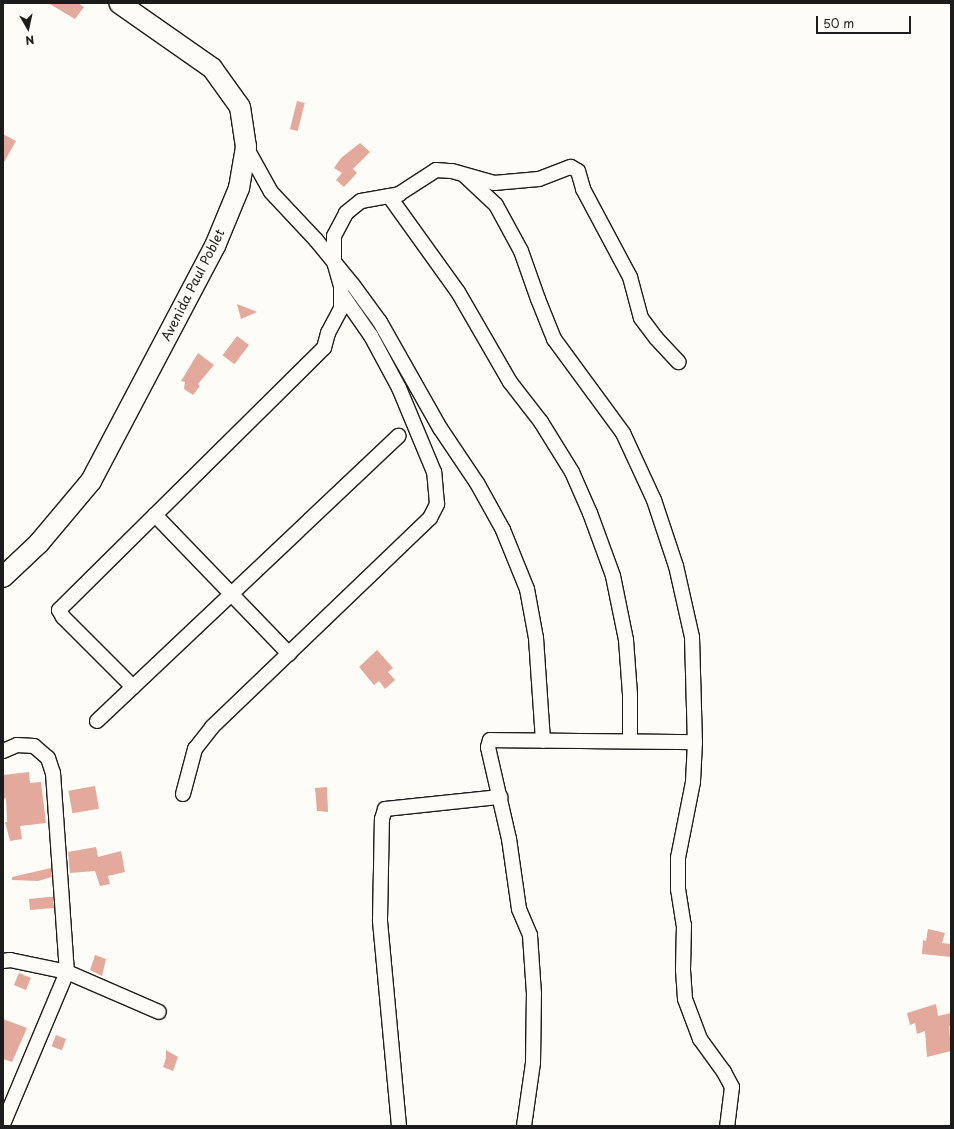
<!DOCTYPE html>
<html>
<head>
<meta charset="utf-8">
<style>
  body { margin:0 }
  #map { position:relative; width:954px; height:1129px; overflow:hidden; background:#fdfcf7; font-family:"Playpen Sans",sans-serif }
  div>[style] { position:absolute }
  .building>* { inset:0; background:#e2a99c; transform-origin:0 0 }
  .roads { filter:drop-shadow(1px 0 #1c1c1c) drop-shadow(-1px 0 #1c1c1c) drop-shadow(0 1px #1c1c1c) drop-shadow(0 -1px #1c1c1c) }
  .minor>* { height:14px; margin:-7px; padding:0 7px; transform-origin:7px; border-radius:7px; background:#fdfcf7 }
  .secondary>* { height:20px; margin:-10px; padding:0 10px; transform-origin:10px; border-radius:10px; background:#fdfcf7 }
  span { translate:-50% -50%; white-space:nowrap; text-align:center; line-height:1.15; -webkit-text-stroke:3px #fdfcf7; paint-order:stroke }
  .street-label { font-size:13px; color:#1c1c1c }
  .frame { position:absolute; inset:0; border:4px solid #1c1c1c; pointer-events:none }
  .north { position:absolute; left:8px; top:8px; width:40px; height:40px; -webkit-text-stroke:3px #fdfcf7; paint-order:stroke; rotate:171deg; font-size:11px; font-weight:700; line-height:16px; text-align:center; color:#1c1c1c }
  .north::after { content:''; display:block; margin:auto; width:14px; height:18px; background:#1c1c1c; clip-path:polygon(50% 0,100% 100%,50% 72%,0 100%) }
  .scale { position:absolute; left:816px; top:16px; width:95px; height:18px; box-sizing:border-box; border:2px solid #1c1c1c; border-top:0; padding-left:5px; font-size:12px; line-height:14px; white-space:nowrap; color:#1c1c1c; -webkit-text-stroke:3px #fdfcf7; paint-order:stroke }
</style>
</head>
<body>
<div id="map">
  <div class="building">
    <i style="clip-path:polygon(48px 3px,78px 3px,84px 7px,75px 19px)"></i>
    <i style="left:297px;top:101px;width:8px;height:29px;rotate:14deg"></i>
    <i style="clip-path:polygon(3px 134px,16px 141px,3px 164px)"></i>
    <i style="clip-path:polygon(360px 143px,370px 152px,353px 169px,357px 173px,344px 187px,336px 180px,342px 173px,334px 168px,341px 158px)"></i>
    <i style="clip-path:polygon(237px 304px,257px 312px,241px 319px)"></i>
    <i style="left:237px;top:336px;width:15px;height:24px;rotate:37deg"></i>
    <i style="clip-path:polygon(198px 353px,214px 365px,198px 384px,200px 386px,193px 395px,184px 389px,185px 382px,181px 381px)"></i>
    <i style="clip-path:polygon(377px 650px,393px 668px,388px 672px,395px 680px,385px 689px,379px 681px,374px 685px,359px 667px)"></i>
    <i style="clip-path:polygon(29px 772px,30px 783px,41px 782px,46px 823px,20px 826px,22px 839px,10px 841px,5px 822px,7px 822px,6px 798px,3px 799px,3px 775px)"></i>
    <i style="left:95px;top:786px;width:23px;height:27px;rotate:80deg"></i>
    <i style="clip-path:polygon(327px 787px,328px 812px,317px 811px,315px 788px)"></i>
    <i style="clip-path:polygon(96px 847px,98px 857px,121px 851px,125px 872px,108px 876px,110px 884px,100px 886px,95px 871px,70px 873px,68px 852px)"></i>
    <i style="clip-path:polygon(51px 868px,52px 877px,38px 881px,12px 880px,12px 877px)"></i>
    <i style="clip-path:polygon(48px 897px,53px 897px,54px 908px,30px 910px,29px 899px)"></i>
    <i style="clip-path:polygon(928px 929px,945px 933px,942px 943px,951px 944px,951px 957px,922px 954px,923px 940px,926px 941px)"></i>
    <i style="clip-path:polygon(95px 955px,106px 959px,102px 976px,90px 970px)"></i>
    <i style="left:19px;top:973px;width:13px;height:13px;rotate:23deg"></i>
    <i style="clip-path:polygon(936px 1004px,938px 1016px,951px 1013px,951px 1026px,949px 1026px,951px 1051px,927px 1057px,925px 1031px,917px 1034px,915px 1023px,910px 1025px,907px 1013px)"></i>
    <i style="clip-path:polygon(3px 1019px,27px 1028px,12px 1062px,3px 1059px)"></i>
    <i style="left:56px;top:1035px;width:11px;height:12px;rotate:22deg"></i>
    <i style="clip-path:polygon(166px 1050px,178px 1057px,173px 1071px,163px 1067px,166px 1058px)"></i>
  </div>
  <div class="roads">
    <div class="minor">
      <i style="left:246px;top:147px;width:51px;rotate:60.9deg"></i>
      <i style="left:271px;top:192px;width:66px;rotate:46.8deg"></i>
      <i style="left:316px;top:240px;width:58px;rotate:50.6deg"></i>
      <i style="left:353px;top:285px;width:46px;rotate:53.9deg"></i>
      <i style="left:380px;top:322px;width:122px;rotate:60.5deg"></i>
      <i style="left:440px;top:428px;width:66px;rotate:56.1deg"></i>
      <i style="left:477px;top:483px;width:54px;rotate:61deg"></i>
      <i style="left:503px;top:530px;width:64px;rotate:67.9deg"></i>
      <i style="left:527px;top:589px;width:50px;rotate:79.6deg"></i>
      <i style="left:536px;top:638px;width:103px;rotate:86.1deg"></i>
      <i style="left:465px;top:176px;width:42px;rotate:43.1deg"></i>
      <i style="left:496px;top:205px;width:52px;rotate:61.5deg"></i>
      <i style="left:521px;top:251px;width:51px;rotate:70.5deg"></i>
      <i style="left:538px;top:299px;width:43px;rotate:68.2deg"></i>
      <i style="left:554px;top:339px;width:117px;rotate:53.7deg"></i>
      <i style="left:623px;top:433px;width:74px;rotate:65.2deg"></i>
      <i style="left:654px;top:500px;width:70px;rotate:71.6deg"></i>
      <i style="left:676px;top:566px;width:73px;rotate:77.3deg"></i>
      <i style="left:692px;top:637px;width:105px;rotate:88.4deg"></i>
      <i style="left:695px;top:742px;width:40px;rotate:92.9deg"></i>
      <i style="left:693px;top:782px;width:77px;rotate:101.2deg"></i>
      <i style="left:678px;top:858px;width:31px;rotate:90deg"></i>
      <i style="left:678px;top:889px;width:36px;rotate:81deg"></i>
      <i style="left:684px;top:925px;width:45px;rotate:91.3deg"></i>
      <i style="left:683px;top:970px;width:29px;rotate:86deg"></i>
      <i style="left:685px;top:999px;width:43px;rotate:69.4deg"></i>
      <i style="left:700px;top:1039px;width:41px;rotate:54deg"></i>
      <i style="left:724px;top:1072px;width:17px;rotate:62deg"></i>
      <i style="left:732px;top:1087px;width:39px;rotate:97deg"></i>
      <i style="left:389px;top:196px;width:118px;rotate:54.3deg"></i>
      <i style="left:458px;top:292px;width:104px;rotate:60deg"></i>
      <i style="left:510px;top:382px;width:51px;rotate:52.2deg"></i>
      <i style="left:541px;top:422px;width:59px;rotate:58.2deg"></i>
      <i style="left:572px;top:472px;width:45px;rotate:66.3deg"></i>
      <i style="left:590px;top:513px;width:67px;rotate:69.9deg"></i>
      <i style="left:613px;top:576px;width:65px;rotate:78.5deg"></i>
      <i style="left:626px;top:640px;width:54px;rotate:85.8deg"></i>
      <i style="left:630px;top:694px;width:47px;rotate:90deg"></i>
      <i style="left:155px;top:515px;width:193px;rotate:46deg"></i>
      <i style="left:133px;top:687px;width:99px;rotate:-135deg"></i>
      <i style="left:63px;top:617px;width:8px;rotate:-120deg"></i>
      <i style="left:59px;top:610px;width:373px;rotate:-44.7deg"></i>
      <i style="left:324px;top:348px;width:16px;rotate:-75deg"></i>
      <i style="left:328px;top:333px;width:27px;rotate:-62deg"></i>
      <i style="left:341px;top:309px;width:23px;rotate:-90deg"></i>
      <i style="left:341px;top:286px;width:26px;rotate:-106deg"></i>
      <i style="left:334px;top:261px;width:25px;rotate:-90deg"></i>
      <i style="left:334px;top:236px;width:26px;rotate:-62deg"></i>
      <i style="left:346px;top:213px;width:19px;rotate:-39deg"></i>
      <i style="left:361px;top:201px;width:39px;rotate:-10deg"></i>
      <i style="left:399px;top:194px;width:44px;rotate:-33deg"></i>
      <i style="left:436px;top:170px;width:16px;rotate:4deg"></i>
      <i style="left:452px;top:171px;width:44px;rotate:15.9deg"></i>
      <i style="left:494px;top:183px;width:45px;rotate:-5.1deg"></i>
      <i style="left:539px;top:179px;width:34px;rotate:-21deg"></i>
      <i style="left:571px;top:167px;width:8px;rotate:30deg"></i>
      <i style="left:578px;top:171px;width:19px;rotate:74deg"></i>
      <i style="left:583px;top:189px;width:100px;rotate:61.9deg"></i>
      <i style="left:630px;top:277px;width:42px;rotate:75deg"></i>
      <i style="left:641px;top:318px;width:25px;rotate:53deg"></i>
      <i style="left:656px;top:338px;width:33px;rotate:47deg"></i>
      <i style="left:97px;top:721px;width:415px;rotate:-43.4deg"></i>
      <i style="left:3px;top:751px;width:15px;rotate:-23deg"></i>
      <i style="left:17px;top:745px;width:17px;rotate:3deg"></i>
      <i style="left:34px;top:746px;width:18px;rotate:41deg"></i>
      <i style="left:48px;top:758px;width:16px;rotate:72deg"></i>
      <i style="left:53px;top:773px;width:199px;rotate:86deg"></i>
      <i style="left:67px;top:972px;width:165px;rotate:112.8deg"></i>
      <i style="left:183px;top:794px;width:47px;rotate:-75.1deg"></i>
      <i style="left:195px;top:749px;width:28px;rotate:-52deg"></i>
      <i style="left:212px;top:727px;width:302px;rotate:-43.8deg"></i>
      <i style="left:430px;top:518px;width:16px;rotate:-63deg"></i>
      <i style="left:437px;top:504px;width:32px;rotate:-95deg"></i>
      <i style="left:434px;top:472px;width:91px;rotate:-112.6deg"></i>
      <i style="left:399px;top:388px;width:59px;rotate:-118.3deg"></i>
      <i style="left:371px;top:336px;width:52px;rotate:-124.9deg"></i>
      <i style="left:3px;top:961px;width:7px;rotate:-8deg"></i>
      <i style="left:10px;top:960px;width:58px;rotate:11.9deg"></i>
      <i style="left:67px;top:972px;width:100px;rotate:23.5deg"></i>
      <i style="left:399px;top:1126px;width:207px;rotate:-95.3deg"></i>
      <i style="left:380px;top:920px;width:101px;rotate:-88.9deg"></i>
      <i style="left:382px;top:819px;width:10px;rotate:-73deg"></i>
      <i style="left:385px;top:809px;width:116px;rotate:-6deg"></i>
      <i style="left:524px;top:1126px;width:64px;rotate:-81.9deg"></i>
      <i style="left:533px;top:1063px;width:69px;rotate:-89.2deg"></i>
      <i style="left:534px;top:994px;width:59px;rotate:-93.9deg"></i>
      <i style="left:530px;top:935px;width:28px;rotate:-113deg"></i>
      <i style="left:519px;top:909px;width:71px;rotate:-98.1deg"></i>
      <i style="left:509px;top:839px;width:94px;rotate:-102.9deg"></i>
      <i style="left:488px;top:747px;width:7px;rotate:-74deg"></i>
      <i style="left:490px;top:740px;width:205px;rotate:0.6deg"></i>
    </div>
    <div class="secondary">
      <i style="left:3px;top:577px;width:50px;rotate:-43.4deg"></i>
      <i style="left:39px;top:543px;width:81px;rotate:-50deg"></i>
      <i style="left:91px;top:481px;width:266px;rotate:-62.2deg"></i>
      <i style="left:215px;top:246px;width:63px;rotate:-67.5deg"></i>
      <i style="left:239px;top:188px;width:42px;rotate:-80.3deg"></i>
      <i style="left:246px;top:147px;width:40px;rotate:-98.5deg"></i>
      <i style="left:240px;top:107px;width:48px;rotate:-125.7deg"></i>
      <i style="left:212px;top:68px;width:113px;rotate:-145deg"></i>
    </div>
  </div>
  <div class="street-label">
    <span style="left:193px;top:285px;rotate:-63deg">Avenida Paul Poblet</span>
  </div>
  <div class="frame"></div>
  <div class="north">N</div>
  <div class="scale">50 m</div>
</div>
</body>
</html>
